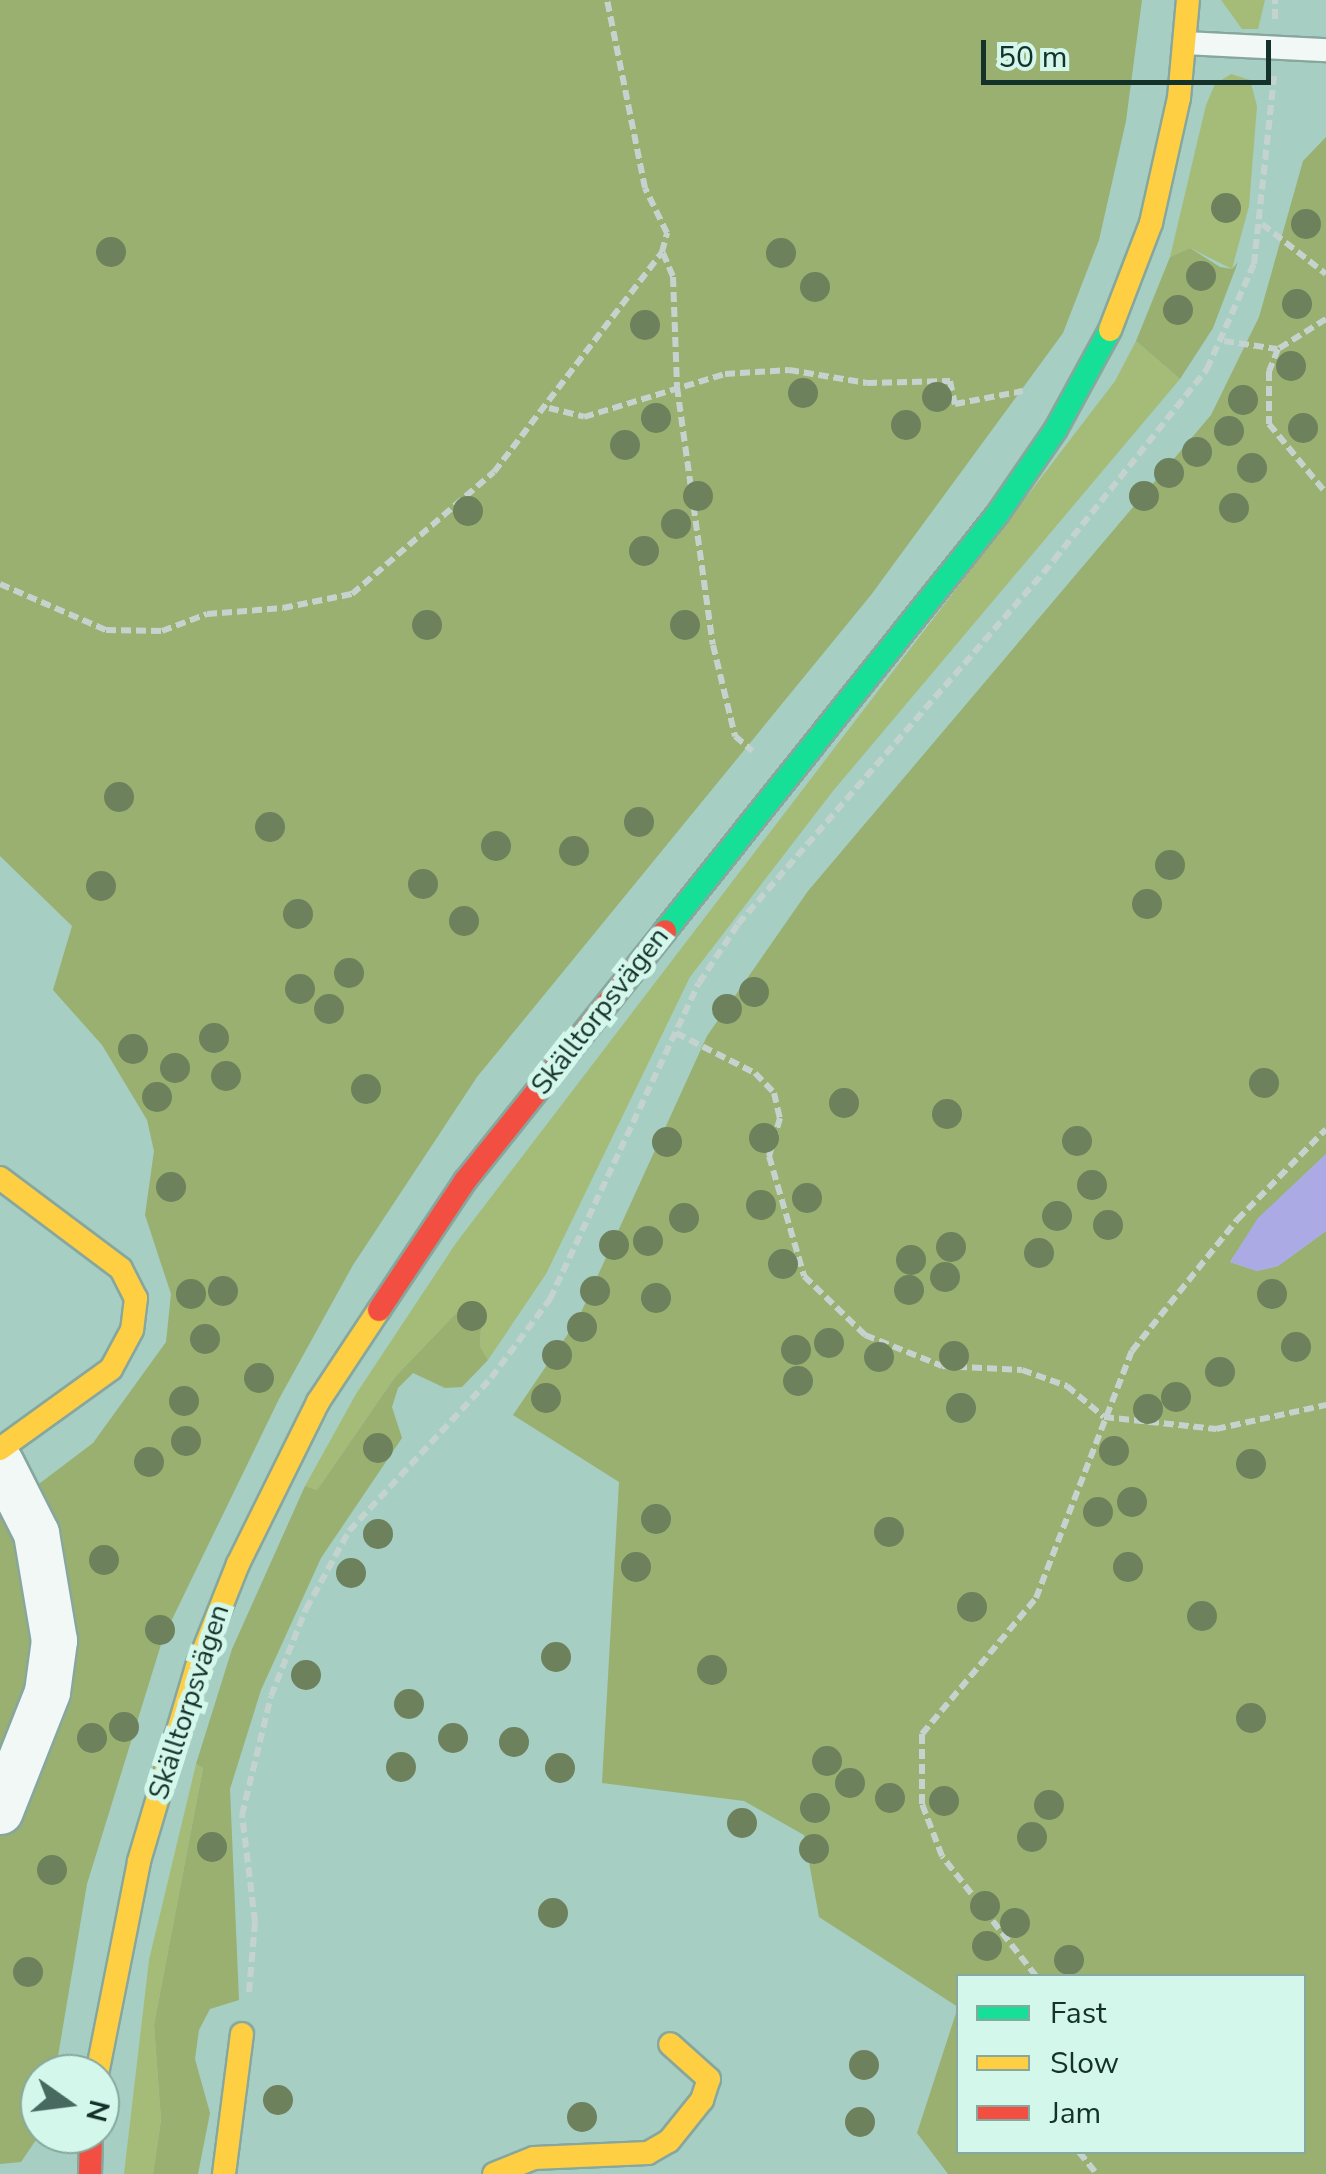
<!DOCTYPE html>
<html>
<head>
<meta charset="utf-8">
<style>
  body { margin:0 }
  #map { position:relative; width:1326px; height:2174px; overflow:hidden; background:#a6cec2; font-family:"Nunito Sans",sans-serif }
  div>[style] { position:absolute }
  .green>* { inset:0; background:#a5bc78 }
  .forest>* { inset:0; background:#99b071 }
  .water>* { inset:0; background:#acaae4 }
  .path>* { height:6px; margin-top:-3px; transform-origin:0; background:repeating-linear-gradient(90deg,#c5d3cf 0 10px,transparent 0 15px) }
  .roads { filter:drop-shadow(2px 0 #87a79e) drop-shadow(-2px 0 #87a79e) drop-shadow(0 2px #87a79e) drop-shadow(0 -2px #87a79e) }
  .lane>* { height:22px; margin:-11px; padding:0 11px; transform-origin:11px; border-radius:11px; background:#f2f8f6 }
  .street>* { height:45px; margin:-22.5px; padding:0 22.5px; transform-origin:22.5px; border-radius:22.5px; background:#f2f8f6 }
  .fast>* { height:22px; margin:-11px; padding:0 11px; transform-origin:11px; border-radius:11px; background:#16e098 }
  .slow>* { height:22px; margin:-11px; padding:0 11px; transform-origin:11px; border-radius:11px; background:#ffcf43 }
  .jam>* { height:22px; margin:-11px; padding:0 11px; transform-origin:11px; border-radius:11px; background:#f24e42 }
  .trees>* { width:30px; height:30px; margin:-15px; border-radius:50%; background:#6c815c }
  span { translate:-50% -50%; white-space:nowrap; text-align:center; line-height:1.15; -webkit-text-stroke:10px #d4f7eb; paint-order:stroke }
  .street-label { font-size:28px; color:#14322a }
  .legend { position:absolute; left:956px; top:1974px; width:350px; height:180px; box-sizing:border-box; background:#d4f7eb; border:2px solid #87a89e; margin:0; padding:12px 18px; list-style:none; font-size:30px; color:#14322a }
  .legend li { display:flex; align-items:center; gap:20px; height:50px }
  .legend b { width:50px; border:2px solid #87a89e }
  .north { position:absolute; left:20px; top:2054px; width:100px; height:100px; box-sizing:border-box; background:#d4f7eb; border:2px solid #87a89e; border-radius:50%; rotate:104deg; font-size:28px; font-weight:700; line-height:40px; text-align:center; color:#14322a }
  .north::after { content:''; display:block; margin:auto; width:35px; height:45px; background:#47695f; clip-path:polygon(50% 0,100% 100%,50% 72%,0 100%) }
  .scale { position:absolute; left:981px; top:40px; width:290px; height:45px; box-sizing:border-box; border:5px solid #14322a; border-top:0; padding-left:12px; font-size:30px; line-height:35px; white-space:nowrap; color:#14322a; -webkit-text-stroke:8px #d4f7eb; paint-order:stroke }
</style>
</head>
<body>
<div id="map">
  <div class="green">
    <i style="clip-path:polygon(1221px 0,1265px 0,1258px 29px,1242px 29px)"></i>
    <i style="clip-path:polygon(1231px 74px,1250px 80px,1257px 106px,1249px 206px,1232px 269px,1190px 248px,1170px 257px,1206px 105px,1215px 84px)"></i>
    <i style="clip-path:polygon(1136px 341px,1180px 379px,833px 791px,690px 977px,546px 1274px,488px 1360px,480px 1346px,482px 1310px,462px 1307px,395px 1377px,317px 1490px,305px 1486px,356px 1394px,456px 1243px,1115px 381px)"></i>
    <i style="clip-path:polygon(196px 1764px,203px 1768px,154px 2025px,161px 2120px,153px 2174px,124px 2174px,149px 1960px)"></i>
  </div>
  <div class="forest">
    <i style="clip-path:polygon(0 0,1142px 0,1126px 121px,1099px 240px,1063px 333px,871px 595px,477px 1077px,353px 1265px,279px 1399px,163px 1638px,87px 1884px,55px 2074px,40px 2074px,40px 2134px,21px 2162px,0 2164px,0 1484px,15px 1502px,93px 1443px,166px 1342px,171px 1294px,145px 1215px,154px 1151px,147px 1120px,102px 1045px,53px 990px,72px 926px,0 856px)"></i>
    <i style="clip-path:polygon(evenodd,1326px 137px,1326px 1154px,1259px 1218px,1230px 1262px,1257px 1271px,1278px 1266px,1326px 1231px,1326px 2174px,948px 2174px,917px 2133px,958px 2007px,819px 1917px,804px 1835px,744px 1801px,602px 1783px,619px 1482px,513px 1415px,578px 1319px,707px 1036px,808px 891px,1211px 415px,1259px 317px,1303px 161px,1326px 137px,958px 1976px,1304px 1976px,1304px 2152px,958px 2152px,958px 1976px)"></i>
    <i style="clip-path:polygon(1190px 248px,1220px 267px,1232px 269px,1238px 262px,1213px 328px,1180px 379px,1136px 341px,1170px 257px)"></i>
    <i style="clip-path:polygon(462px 1307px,482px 1310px,480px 1346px,488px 1360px,462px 1387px,445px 1388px,413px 1373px,398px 1388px,392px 1407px,402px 1438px,321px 1558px,261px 1690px,230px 1789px,239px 2000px,210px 2009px,199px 2030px,195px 2059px,210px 2113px,198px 2174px,153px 2174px,161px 2120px,154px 2025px,203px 1768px,196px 1764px,232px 1649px,305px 1486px,317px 1490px,395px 1377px)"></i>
  </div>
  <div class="water">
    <i style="clip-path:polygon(1326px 1154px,1326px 1231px,1278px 1266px,1257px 1271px,1230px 1262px,1258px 1218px)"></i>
  </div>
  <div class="path">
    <i style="left:1275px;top:19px;width:19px;rotate:-90deg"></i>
    <i style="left:1262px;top:224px;width:81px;rotate:38deg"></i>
    <i style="left:663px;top:253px;width:26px;rotate:67deg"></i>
    <i style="left:673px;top:277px;width:110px;rotate:87.9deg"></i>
    <i style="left:677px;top:387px;width:260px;rotate:82.1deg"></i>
    <i style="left:713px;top:645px;width:94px;rotate:76.4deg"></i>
    <i style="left:735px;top:736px;width:23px;rotate:41deg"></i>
    <i style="left:1326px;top:319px;width:57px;rotate:148deg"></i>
    <i style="left:1278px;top:349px;width:24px;rotate:112deg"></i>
    <i style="left:1269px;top:371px;width:53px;rotate:90deg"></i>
    <i style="left:1269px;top:424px;width:89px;rotate:50.4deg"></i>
    <i style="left:1224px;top:341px;width:54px;rotate:8.6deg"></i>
    <i style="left:549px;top:408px;width:36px;rotate:14deg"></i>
    <i style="left:584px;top:417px;width:147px;rotate:-17deg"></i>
    <i style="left:725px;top:374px;width:64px;rotate:-3.6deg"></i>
    <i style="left:789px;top:370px;width:79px;rotate:9.5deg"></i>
    <i style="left:867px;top:383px;width:83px;rotate:-1.4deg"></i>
    <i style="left:950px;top:381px;width:24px;rotate:78deg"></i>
    <i style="left:955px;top:404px;width:69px;rotate:-10.8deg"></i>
    <i style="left:0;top:584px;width:116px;rotate:23.5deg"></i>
    <i style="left:106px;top:630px;width:56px;rotate:1deg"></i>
    <i style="left:162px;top:631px;width:48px;rotate:-20.7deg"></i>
    <i style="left:207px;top:614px;width:76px;rotate:-4.5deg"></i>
    <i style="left:283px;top:608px;width:70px;rotate:-11.5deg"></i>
    <i style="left:352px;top:594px;width:187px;rotate:-40.7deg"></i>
    <i style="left:494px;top:472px;width:277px;rotate:-52.6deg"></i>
    <i style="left:662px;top:252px;width:20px;rotate:-75deg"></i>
    <i style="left:667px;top:233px;width:50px;rotate:-116.1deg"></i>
    <i style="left:645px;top:188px;width:192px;rotate:-101.4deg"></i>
    <i style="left:676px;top:1033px;width:89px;rotate:26.9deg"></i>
    <i style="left:755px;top:1073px;width:28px;rotate:46deg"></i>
    <i style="left:774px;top:1093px;width:26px;rotate:77deg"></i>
    <i style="left:780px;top:1118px;width:40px;rotate:106deg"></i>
    <i style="left:769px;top:1156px;width:125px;rotate:73.7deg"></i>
    <i style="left:804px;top:1276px;width:85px;rotate:44deg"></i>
    <i style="left:865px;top:1335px;width:83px;rotate:21.9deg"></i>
    <i style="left:942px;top:1366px;width:80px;rotate:2.9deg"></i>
    <i style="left:1022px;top:1370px;width:48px;rotate:19.6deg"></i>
    <i style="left:1067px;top:1386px;width:48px;rotate:40deg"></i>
    <i style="left:1104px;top:1417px;width:113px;rotate:6.1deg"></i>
    <i style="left:1216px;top:1429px;width:113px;rotate:-12.3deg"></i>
    <i style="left:1036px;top:1976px;width:152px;rotate:-128.1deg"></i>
    <i style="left:942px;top:1856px;width:56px;rotate:-111deg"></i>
    <i style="left:922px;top:1804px;width:70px;rotate:-90deg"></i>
    <i style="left:922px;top:1734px;width:177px;rotate:-50deg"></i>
    <i style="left:1036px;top:1598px;width:265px;rotate:-68.8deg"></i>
    <i style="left:1132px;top:1351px;width:168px;rotate:-51.3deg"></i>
    <i style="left:1237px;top:1220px;width:127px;rotate:-45.6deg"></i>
    <i style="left:249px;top:1992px;width:70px;rotate:-85.1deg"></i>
    <i style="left:255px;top:1922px;width:108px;rotate:-96.9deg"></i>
    <i style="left:242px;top:1815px;width:122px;rotate:-76.3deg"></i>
    <i style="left:271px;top:1696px;width:94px;rotate:-68.1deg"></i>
    <i style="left:306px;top:1609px;width:89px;rotate:-61.1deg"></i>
    <i style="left:349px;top:1531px;width:209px;rotate:-47.1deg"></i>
    <i style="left:491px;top:1378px;width:99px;rotate:-53.2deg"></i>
    <i style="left:550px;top:1299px;width:349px;rotate:-64.8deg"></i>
    <i style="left:699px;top:983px;width:71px;rotate:-56.5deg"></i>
    <i style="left:738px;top:924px;width:482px;rotate:-49deg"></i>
    <i style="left:1054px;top:560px;width:245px;rotate:-51.3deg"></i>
    <i style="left:1207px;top:369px;width:115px;rotate:-65.9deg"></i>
    <i style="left:1254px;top:264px;width:189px;rotate:-83.9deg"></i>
    <i style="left:1079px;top:2152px;width:28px;rotate:51deg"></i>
  </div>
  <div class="roads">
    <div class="lane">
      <i style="left:1186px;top:43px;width:140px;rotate:2.9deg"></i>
    </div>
    <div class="street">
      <i style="left:0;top:1462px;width:80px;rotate:63.1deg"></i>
      <i style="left:36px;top:1533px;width:109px;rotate:80.5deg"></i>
      <i style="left:54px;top:1640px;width:52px;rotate:97.7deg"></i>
      <i style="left:47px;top:1692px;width:128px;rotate:111.6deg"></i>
    </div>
    <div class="fast">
      <i style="left:665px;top:931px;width:532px;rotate:-51.41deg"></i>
      <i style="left:997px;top:515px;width:104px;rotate:-55.5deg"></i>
      <i style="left:1056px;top:429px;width:113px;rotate:-61.4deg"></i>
    </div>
    <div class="slow">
      <i style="left:1110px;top:330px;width:115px;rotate:-69deg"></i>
      <i style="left:1151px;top:223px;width:128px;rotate:-77.4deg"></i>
      <i style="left:1179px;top:98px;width:98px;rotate:-84.8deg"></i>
      <i style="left:0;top:1178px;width:151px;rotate:36.9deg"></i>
      <i style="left:121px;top:1269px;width:33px;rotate:63deg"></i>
      <i style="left:136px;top:1298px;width:32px;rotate:97deg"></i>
      <i style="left:132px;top:1330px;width:44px;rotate:118.3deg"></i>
      <i style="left:111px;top:1369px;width:137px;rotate:144.2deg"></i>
      <i style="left:97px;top:2074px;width:217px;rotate:-78.8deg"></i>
      <i style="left:139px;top:1861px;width:202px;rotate:-73.4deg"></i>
      <i style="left:197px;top:1667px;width:111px;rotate:-68.3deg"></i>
      <i style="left:238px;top:1564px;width:181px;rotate:-63.7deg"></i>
      <i style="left:318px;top:1402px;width:110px;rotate:-56.5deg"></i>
      <i style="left:224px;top:2174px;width:141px;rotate:-82.7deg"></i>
      <i style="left:494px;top:2174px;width:43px;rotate:-21.8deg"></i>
      <i style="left:534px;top:2158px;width:114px;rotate:-2.5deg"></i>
      <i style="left:648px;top:2153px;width:24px;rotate:-30deg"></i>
      <i style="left:669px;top:2141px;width:53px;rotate:-51.2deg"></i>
      <i style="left:702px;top:2100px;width:22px;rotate:-72deg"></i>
      <i style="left:709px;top:2079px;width:52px;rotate:-138.1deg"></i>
    </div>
    <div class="jam">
      <i style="left:379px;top:1310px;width:155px;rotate:-56.3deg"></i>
      <i style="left:465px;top:1181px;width:320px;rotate:-51.3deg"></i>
      <i style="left:90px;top:2174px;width:40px;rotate:-88.6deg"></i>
    </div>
  </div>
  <div class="trees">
    <i style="left:1226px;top:208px"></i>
    <i style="left:1306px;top:224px"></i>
    <i style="left:111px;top:252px"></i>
    <i style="left:781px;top:253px"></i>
    <i style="left:1201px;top:276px"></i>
    <i style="left:815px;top:287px"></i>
    <i style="left:1297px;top:304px"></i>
    <i style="left:1178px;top:310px"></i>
    <i style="left:645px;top:325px"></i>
    <i style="left:1291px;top:366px"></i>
    <i style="left:803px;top:393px"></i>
    <i style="left:937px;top:397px"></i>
    <i style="left:1243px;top:400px"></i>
    <i style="left:656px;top:418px"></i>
    <i style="left:906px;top:425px"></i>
    <i style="left:1303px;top:428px"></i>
    <i style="left:1229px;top:431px"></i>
    <i style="left:625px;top:445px"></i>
    <i style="left:1197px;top:452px"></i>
    <i style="left:1252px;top:468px"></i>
    <i style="left:1169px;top:473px"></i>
    <i style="left:698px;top:496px"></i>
    <i style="left:1144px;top:496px"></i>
    <i style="left:1234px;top:508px"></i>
    <i style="left:468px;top:511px"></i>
    <i style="left:676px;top:524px"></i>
    <i style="left:644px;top:551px"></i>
    <i style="left:427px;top:625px"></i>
    <i style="left:685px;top:625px"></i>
    <i style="left:119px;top:797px"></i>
    <i style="left:639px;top:822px"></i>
    <i style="left:270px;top:827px"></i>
    <i style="left:496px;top:846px"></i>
    <i style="left:574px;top:851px"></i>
    <i style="left:1170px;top:865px"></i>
    <i style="left:423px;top:884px"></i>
    <i style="left:101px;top:886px"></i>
    <i style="left:1147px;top:904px"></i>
    <i style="left:298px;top:914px"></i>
    <i style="left:464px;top:921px"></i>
    <i style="left:349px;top:973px"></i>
    <i style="left:300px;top:989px"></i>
    <i style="left:754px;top:992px"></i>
    <i style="left:329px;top:1009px"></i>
    <i style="left:727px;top:1009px"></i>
    <i style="left:214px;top:1038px"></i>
    <i style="left:133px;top:1049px"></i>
    <i style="left:175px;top:1068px"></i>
    <i style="left:226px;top:1076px"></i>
    <i style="left:1264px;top:1083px"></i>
    <i style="left:366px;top:1089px"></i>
    <i style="left:157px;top:1097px"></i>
    <i style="left:844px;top:1103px"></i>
    <i style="left:947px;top:1114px"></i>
    <i style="left:764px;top:1138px"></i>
    <i style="left:1077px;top:1141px"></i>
    <i style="left:667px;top:1142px"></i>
    <i style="left:1092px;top:1185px"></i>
    <i style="left:171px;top:1187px"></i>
    <i style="left:807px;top:1198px"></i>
    <i style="left:761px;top:1205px"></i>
    <i style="left:1057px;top:1216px"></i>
    <i style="left:684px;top:1218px"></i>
    <i style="left:1108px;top:1225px"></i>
    <i style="left:648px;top:1241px"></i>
    <i style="left:614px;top:1245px"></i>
    <i style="left:951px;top:1247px"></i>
    <i style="left:1039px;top:1253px"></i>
    <i style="left:911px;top:1260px"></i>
    <i style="left:783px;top:1264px"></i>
    <i style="left:945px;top:1277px"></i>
    <i style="left:909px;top:1290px"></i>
    <i style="left:223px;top:1291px"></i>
    <i style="left:595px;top:1291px"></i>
    <i style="left:191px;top:1294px"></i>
    <i style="left:1272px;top:1294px"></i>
    <i style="left:656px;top:1298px"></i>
    <i style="left:472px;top:1316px"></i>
    <i style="left:582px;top:1327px"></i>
    <i style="left:205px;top:1339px"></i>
    <i style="left:829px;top:1343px"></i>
    <i style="left:1296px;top:1347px"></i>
    <i style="left:796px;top:1350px"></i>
    <i style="left:557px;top:1355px"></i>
    <i style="left:954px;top:1356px"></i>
    <i style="left:879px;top:1357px"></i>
    <i style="left:1220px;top:1372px"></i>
    <i style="left:259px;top:1378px"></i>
    <i style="left:798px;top:1381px"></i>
    <i style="left:1176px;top:1397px"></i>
    <i style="left:546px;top:1398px"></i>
    <i style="left:184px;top:1401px"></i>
    <i style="left:961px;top:1408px"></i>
    <i style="left:1148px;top:1409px"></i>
    <i style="left:186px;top:1441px"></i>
    <i style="left:378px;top:1448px"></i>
    <i style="left:1114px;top:1451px"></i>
    <i style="left:149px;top:1462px"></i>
    <i style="left:1251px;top:1464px"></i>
    <i style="left:1132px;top:1502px"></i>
    <i style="left:1098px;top:1512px"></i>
    <i style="left:656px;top:1519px"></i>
    <i style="left:889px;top:1532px"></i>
    <i style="left:378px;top:1534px"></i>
    <i style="left:104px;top:1560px"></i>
    <i style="left:636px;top:1567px"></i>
    <i style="left:1128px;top:1567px"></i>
    <i style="left:351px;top:1573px"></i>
    <i style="left:972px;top:1607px"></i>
    <i style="left:1202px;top:1616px"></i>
    <i style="left:160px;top:1630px"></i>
    <i style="left:556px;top:1657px"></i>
    <i style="left:712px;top:1670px"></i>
    <i style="left:306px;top:1675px"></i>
    <i style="left:409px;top:1704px"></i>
    <i style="left:1251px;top:1718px"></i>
    <i style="left:124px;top:1727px"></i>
    <i style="left:92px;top:1738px"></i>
    <i style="left:453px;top:1738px"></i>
    <i style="left:514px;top:1742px"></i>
    <i style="left:827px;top:1761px"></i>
    <i style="left:401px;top:1767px"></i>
    <i style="left:560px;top:1768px"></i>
    <i style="left:850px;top:1783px"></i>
    <i style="left:890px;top:1798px"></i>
    <i style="left:944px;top:1801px"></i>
    <i style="left:1049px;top:1805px"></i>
    <i style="left:815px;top:1808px"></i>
    <i style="left:742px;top:1823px"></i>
    <i style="left:1032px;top:1837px"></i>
    <i style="left:212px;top:1847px"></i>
    <i style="left:814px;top:1849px"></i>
    <i style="left:52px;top:1870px"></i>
    <i style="left:985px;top:1906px"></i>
    <i style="left:553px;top:1913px"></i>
    <i style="left:1015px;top:1923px"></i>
    <i style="left:987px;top:1946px"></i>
    <i style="left:1069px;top:1960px"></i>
    <i style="left:28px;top:1972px"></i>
    <i style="left:864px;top:2065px"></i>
    <i style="left:278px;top:2100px"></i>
    <i style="left:582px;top:2117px"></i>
    <i style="left:860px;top:2122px"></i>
  </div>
  <div class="street-label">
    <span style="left:600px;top:1011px;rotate:-52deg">Skälltorpsvägen</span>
    <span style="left:189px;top:1702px;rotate:-72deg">Skälltorpsvägen</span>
  </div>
  <ul class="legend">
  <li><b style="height:12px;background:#16e098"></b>Fast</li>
  <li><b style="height:12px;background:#ffcf43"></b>Slow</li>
  <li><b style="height:12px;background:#f24e42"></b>Jam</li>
  </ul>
  <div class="north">N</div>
  <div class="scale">50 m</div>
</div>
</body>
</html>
